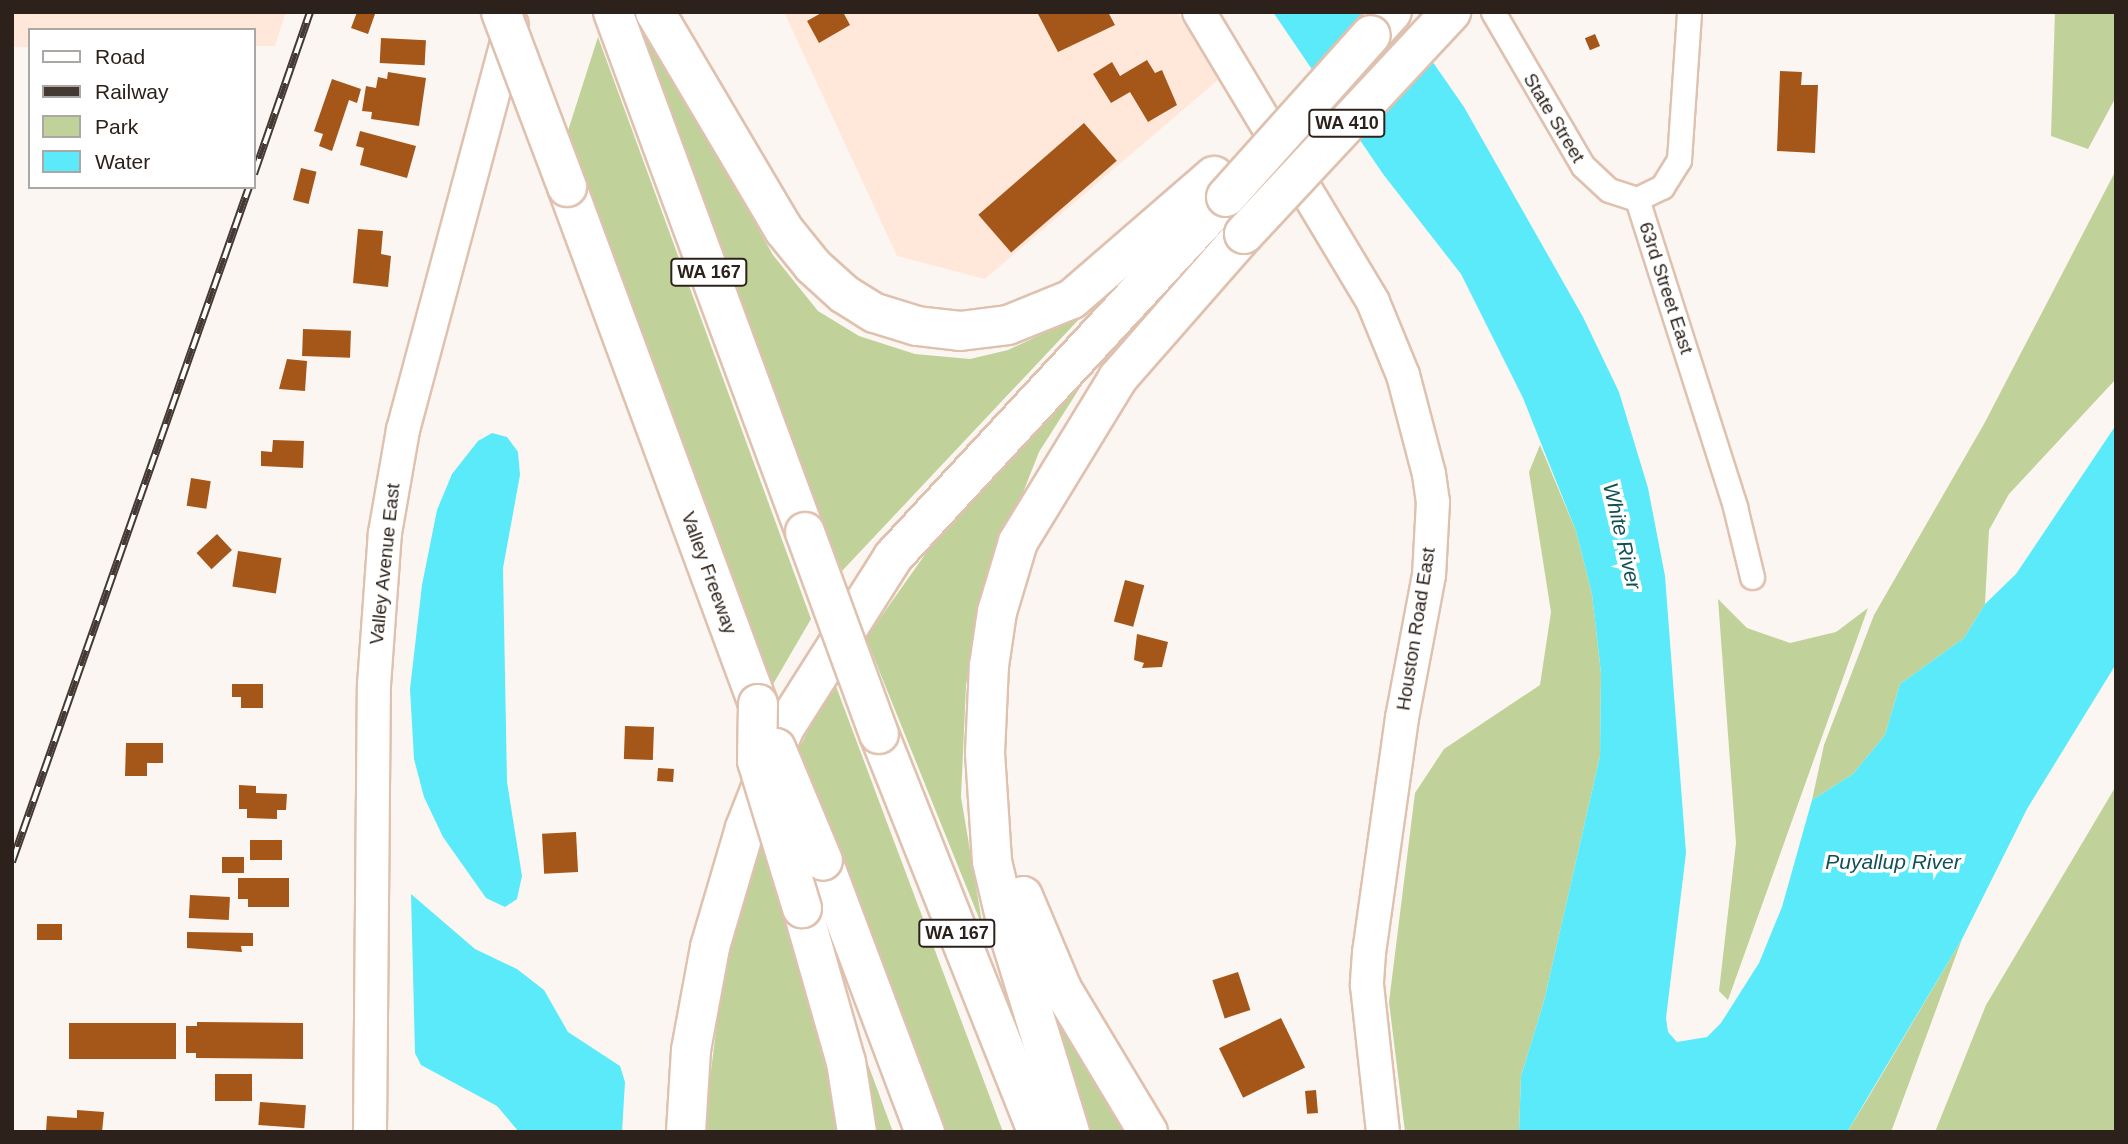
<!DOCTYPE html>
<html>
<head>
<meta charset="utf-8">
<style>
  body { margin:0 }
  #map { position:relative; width:2128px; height:1144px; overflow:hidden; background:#fcf6f2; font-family:Arial,sans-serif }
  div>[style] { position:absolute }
  .built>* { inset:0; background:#ffe8da }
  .green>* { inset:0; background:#c0d299 }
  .water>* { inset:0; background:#5aeafa }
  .building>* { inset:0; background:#a45719; transform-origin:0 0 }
  .roads { filter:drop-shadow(2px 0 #dfc1af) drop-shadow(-2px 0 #dfc1af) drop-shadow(0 2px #dfc1af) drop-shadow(0 -2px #dfc1af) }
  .street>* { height:23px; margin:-11.5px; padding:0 11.5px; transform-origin:11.5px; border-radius:11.5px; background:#fff }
  .secondary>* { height:32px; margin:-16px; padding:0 16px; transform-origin:16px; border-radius:16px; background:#fff }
  .highway>* { height:38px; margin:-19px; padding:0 19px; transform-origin:19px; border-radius:19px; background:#fff }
  .rail>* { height:8px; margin-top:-4px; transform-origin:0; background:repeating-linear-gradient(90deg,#fff 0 16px,#443933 0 32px); box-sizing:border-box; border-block:2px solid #443933 }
  .bridges { filter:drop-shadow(2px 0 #dfc1af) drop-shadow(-2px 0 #dfc1af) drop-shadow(0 2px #dfc1af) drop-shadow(0 -2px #dfc1af) }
  .highway-bridge>* { height:38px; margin:-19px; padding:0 19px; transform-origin:19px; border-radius:19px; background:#fff }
  span { translate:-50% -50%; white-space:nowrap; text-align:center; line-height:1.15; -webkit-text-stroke:7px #fff; paint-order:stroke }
  .shield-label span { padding:2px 5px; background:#fff; border:2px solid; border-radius:5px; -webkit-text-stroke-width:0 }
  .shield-label { font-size:18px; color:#2d221b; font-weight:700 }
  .street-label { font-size:19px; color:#2d221b }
  .water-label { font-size:21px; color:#115057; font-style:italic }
  .frame { position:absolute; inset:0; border:14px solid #2d221b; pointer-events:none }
  .legend { position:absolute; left:28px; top:28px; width:228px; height:161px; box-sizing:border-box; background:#fff; border:2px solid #aba7a4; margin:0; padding:9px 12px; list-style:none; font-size:21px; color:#2d221b }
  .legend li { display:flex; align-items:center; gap:14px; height:35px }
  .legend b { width:35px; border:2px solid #aba7a4 }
</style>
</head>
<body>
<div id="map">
  <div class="built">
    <i style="clip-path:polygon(12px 12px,286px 12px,275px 46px,254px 46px,254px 30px,30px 30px,30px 47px,12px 47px)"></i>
    <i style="clip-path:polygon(784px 12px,1177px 12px,1218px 80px,985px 279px,897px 256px)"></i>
  </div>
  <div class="green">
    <i style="clip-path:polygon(629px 12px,675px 81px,773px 255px,818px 311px,859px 336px,915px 354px,970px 359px,1008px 350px,1083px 315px,842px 571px)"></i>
    <i style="clip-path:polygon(2055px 12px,2116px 12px,2116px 97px,2088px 149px,2051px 136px)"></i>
    <i style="clip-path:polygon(598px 37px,811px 619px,772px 686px,565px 140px)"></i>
    <i style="clip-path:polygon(2116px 170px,2116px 379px,2009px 494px,1989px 530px,1985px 604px,1964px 638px,1900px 684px,1885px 735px,1853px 774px,1812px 800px,1824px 745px,1874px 615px,1984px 424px)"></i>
    <i style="clip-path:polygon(1100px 356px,1039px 452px,987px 584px,974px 634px,966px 686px,961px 797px,983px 928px,866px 638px,936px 539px)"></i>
    <i style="clip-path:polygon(1540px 445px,1576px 531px,1592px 594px,1601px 673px,1600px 756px,1544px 1001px,1521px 1076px,1519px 1132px,1405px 1132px,1389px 1002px,1415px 793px,1444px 749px,1540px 685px,1551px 612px,1529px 472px)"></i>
    <i style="clip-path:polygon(1718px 599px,1747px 628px,1790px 643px,1836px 632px,1868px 608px,1728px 1000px,1719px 991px,1736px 843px)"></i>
    <i style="clip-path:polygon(834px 681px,1003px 1132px,941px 1132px,797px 752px)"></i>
    <i style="clip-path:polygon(2116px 786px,2116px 1132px,1935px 1132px,1986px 1005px)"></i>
    <i style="clip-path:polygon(762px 837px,829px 1073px,837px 1132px,703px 1132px,726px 955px)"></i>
    <i style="clip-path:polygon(1962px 939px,1891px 1132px,1847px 1132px,1868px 1098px)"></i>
    <i style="clip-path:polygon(1048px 994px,1127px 1132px,1090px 1132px)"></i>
    <i style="clip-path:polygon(858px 1037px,893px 1132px,871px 1132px)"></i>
  </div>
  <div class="water">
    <i style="clip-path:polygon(1273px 12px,1398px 12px,1464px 107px,1583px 317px,1619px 392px,1648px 488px,1665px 576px,1686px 853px,1666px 1018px,1668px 1032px,1677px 1042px,1707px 1037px,1721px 1023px,1759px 963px,1782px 907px,1812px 800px,1853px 774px,1885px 735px,1900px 684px,1964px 638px,1985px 604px,2016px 574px,2116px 425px,2116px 664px,2027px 809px,1962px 939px,1847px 1132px,1519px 1132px,1521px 1076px,1544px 1001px,1600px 756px,1601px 673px,1592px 594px,1576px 531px,1523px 398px,1461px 274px,1383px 174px)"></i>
    <i style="clip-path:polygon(492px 433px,507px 437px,518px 452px,520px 475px,503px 568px,507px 782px,522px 876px,517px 899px,505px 907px,486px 898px,443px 837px,424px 797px,414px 759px,410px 689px,422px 585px,437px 510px,452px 474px,478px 441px)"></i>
    <i style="clip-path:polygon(411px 894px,475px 949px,517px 969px,544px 990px,568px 1032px,620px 1066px,625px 1082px,622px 1132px,519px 1132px,497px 1106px,421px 1065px,415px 1053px)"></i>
  </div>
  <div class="building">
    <i style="clip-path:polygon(357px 12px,375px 14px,368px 34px,351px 28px)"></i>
    <i style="clip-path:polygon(823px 12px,843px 12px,850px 25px,819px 43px,807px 21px)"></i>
    <i style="clip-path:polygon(1037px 12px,1108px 12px,1115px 25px,1058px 52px)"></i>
    <i style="left:1595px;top:34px;width:13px;height:11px;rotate:67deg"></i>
    <i style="left:381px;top:38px;width:45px;height:25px;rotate:3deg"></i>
    <i style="clip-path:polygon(1147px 60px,1155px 73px,1162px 70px,1177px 105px,1148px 122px,1130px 92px,1111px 103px,1093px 74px,1112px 62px,1120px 76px)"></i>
    <i style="clip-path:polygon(1780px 71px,1802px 72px,1801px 85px,1818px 85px,1815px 153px,1777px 151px)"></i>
    <i style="clip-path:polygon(388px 72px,426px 78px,419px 126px,371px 119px,372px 112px,362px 111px,366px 86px,376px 88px,378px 77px,387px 79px)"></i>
    <i style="clip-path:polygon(332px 79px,361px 89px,357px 103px,349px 100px,332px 151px,319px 146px,323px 134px,314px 131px)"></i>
    <i style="left:1084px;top:123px;width:50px;height:140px;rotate:49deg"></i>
    <i style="clip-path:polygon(360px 131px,416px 146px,407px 178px,360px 165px,364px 148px,356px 146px)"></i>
    <i style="left:301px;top:168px;width:16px;height:33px;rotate:14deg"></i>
    <i style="clip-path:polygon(358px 229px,383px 231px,381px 254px,391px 256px,388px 287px,353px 283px)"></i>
    <i style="left:303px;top:329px;width:48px;height:27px;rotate:2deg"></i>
    <i style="clip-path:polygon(287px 359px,307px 361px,305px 391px,279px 389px)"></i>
    <i style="clip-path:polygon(273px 440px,304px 441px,303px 468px,261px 466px,261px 451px,272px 452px)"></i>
    <i style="left:191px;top:478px;width:20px;height:28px;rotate:9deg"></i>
    <i style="left:217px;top:534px;width:22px;height:28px;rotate:47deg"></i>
    <i style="left:238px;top:551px;width:44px;height:36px;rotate:9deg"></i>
    <i style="left:1125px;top:580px;width:20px;height:43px;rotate:15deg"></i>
    <i style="clip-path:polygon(1137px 634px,1168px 642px,1162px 667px,1142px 668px,1144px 663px,1134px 660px)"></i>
    <i style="clip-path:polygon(232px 684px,263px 684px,263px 708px,241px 708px,241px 697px,232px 697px)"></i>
    <i style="left:625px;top:726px;width:29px;height:33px;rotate:2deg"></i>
    <i style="clip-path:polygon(126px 743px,163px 743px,163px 763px,147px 763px,147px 776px,125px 776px)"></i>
    <i style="left:658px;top:768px;width:16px;height:13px;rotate:4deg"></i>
    <i style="clip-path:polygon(239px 785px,256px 786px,256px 793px,287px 794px,286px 810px,277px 810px,277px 819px,247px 818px,247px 809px,239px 809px)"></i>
    <i style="left:576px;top:832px;width:40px;height:34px;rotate:87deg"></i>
    <i style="left:250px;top:840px;width:32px;height:20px"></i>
    <i style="left:222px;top:857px;width:22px;height:16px"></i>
    <i style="clip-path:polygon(238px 878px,289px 878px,289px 907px,248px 907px,248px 899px,238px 899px)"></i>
    <i style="left:190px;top:895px;width:40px;height:23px;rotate:3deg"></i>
    <i style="left:37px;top:924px;width:25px;height:16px"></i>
    <i style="clip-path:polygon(187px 932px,253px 933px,253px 946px,241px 946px,242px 952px,187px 948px)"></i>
    <i style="left:1238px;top:972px;width:40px;height:27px;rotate:72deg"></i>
    <i style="left:1281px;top:1018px;width:55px;height:69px;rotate:64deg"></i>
    <i style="clip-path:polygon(197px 1022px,303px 1023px,303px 1059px,196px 1058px,196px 1053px,186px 1053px,186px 1026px,197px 1026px)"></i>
    <i style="left:69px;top:1023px;width:107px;height:36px"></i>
    <i style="left:215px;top:1074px;width:37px;height:27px"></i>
    <i style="left:1316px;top:1090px;width:23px;height:11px;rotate:85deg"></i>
    <i style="left:260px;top:1102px;width:46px;height:23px;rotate:4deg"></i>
    <i style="clip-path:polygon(77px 1110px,104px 1112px,102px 1132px,46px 1132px,47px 1116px,77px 1118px)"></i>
  </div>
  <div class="roads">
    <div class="street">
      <i style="left:1493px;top:12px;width:178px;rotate:59.7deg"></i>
      <i style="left:1583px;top:166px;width:35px;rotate:43deg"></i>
      <i style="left:1609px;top:190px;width:29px;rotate:18deg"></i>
      <i style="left:1637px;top:199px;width:28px;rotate:-26deg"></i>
      <i style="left:1662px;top:187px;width:32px;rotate:-58deg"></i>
      <i style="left:1679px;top:160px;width:148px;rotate:-86.1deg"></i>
      <i style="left:1637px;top:199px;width:323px;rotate:72.3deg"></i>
      <i style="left:1735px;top:507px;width:72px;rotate:76.3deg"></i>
    </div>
    <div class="secondary">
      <i style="left:1199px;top:12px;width:338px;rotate:59deg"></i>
      <i style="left:1373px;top:302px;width:79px;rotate:67.7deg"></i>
      <i style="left:1403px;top:375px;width:102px;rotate:75.3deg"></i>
      <i style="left:1429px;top:474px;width:28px;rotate:82deg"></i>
      <i style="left:1433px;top:502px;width:73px;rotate:93.1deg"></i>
      <i style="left:1429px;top:575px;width:146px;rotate:100.7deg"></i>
      <i style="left:1402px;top:718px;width:237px;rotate:98deg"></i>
      <i style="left:1369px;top:953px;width:32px;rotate:94deg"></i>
      <i style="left:1367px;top:985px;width:148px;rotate:83.8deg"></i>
      <i style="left:370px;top:1132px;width:447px;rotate:-89.5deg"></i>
      <i style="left:374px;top:685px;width:152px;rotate:-85.9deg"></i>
      <i style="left:385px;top:533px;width:105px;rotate:-80.1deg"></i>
      <i style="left:403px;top:430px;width:420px;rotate:-75deg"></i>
    </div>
    <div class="highway">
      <i style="left:613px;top:12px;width:554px;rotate:69.73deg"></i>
      <i style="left:655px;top:12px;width:253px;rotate:59.4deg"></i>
      <i style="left:784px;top:230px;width:46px;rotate:51.1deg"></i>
      <i style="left:813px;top:266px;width:42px;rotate:42.1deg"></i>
      <i style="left:844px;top:294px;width:36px;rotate:32deg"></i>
      <i style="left:875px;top:313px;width:44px;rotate:17.2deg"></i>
      <i style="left:917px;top:326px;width:43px;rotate:6.6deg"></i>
      <i style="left:960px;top:331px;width:48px;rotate:-7.1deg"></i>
      <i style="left:1008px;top:325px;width:69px;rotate:-22.1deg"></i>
      <i style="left:1072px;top:299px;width:188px;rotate:-40.9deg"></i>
      <i style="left:1371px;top:35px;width:31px;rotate:-48deg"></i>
      <i style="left:567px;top:187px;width:551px;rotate:69.72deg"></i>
      <i style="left:879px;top:734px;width:428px;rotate:68.3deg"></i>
      <i style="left:823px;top:861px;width:290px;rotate:69.4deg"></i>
      <i style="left:1023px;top:896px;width:101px;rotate:67.2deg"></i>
      <i style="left:1062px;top:989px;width:167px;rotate:59deg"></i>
      <i style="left:802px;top:908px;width:160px;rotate:74.1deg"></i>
      <i style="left:846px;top:1062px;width:71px;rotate:81.1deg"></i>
      <i style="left:686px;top:1132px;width:82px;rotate:-86.5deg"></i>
      <i style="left:691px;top:1050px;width:105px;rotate:-79.5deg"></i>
      <i style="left:710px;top:947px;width:124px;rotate:-73.6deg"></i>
      <i style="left:745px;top:828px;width:106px;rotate:-68.5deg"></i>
      <i style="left:784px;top:729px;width:204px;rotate:-57.6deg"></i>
      <i style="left:893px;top:557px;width:490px;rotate:-47.2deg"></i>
      <i style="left:1070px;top:1132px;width:211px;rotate:-107.1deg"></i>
      <i style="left:1008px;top:930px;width:71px;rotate:-103.1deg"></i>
      <i style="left:992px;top:861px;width:108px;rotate:-93.7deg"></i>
      <i style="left:985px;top:753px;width:87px;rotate:-87.4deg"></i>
      <i style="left:989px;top:666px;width:55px;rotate:-81.6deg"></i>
      <i style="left:997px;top:612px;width:73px;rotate:-73.3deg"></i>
      <i style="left:1018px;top:542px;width:192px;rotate:-58.6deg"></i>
      <i style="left:1118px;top:378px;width:191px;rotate:-48.8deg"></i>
    </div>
  </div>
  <div class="rail">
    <i style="left:254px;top:174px;width:171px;rotate:-70.9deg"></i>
    <i style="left:12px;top:862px;width:715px;rotate:-70.65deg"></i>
  </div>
  <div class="bridges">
    <div class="highway-bridge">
      <i style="left:501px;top:12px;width:187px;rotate:69.3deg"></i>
      <i style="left:1226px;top:197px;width:217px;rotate:-48.2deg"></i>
      <i style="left:1244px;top:234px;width:304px;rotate:-47deg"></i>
      <i style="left:805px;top:532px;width:215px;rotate:69.9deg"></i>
      <i style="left:758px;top:704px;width:57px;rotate:91deg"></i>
      <i style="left:757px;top:761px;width:154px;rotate:73deg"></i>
      <i style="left:776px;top:748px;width:122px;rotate:67.4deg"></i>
    </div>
  </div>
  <div class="shield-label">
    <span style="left:1347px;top:123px">WA 410</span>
    <span style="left:709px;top:272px">WA 167</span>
    <span style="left:957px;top:933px">WA 167</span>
  </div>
  <div class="street-label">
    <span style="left:1554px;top:118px;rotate:59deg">State Street</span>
    <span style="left:1666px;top:288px;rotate:72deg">63rd Street East</span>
    <span style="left:385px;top:564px;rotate:-84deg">Valley Avenue East</span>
    <span style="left:709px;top:573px;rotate:70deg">Valley Freeway</span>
    <span style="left:1416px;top:629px;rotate:-81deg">Houston Road East</span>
  </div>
  <div class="water-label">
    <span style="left:1622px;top:536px;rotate:77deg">White River</span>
    <span style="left:1893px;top:862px">Puyallup River</span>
  </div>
  <div class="frame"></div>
  <ul class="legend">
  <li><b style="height:9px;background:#fff"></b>Road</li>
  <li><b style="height:9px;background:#443933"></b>Railway</li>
  <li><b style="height:19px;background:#c0d299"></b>Park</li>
  <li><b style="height:19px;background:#5aeafa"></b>Water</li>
  </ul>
</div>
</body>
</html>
